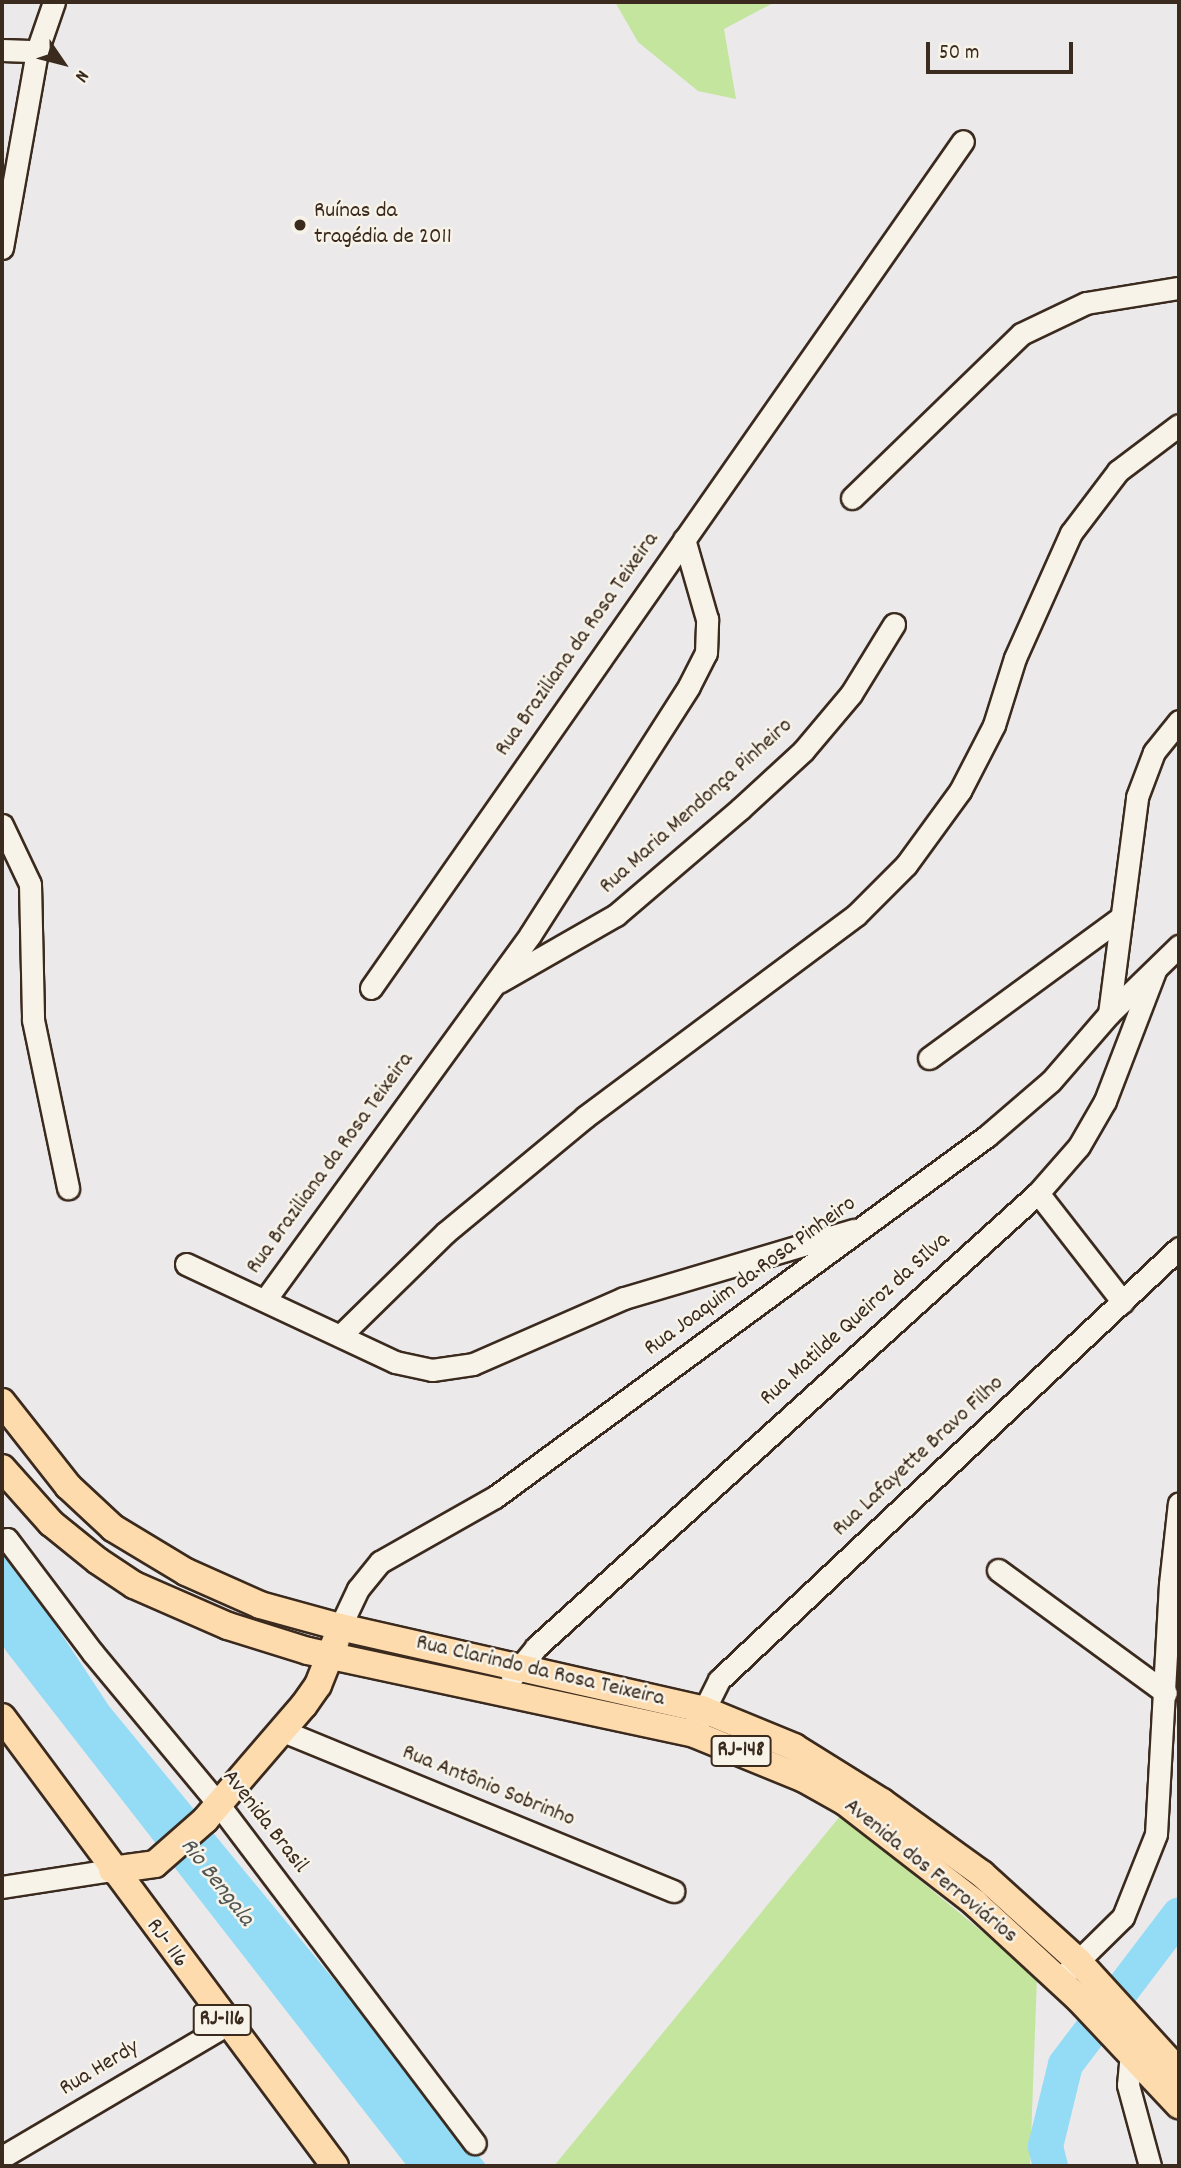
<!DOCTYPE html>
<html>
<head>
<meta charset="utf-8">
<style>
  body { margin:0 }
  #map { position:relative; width:1181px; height:2168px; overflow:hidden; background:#ebe9ea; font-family:Dekko,sans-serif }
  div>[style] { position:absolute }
  .green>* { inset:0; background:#c3e59e }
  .water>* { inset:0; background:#94dcf6 }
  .river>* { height:35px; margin:-17.5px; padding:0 17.5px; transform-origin:17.5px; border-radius:17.5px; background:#94dcf6 }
  .roads { filter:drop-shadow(2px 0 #3b2a1e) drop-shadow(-2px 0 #3b2a1e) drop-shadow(0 2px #3b2a1e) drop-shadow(0 -2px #3b2a1e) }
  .minor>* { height:21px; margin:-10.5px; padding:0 10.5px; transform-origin:10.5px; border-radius:10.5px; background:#f7f3e8 }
  .major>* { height:26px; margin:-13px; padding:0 13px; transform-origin:13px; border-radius:13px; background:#fedbac }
  .dots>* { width:19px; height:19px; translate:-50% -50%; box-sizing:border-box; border:4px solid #f7f3e8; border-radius:50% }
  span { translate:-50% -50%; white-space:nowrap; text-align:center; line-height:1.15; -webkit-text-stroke:5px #f7f3e8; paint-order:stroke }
  .shield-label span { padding:2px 5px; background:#f7f3e8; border:2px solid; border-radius:5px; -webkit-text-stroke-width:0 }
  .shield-label { font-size:21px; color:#3b2a1e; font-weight:700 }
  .poi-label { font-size:23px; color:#3b2a1e }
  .left { translate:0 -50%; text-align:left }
  .street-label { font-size:23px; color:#3b2a1e }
  .water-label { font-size:24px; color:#515654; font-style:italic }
  .frame { position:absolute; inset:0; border:4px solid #3b2a1e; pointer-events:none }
  .north { position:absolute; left:28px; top:28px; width:70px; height:70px; -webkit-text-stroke:5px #f7f3e8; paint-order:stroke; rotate:125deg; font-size:19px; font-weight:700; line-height:28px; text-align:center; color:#3b2a1e }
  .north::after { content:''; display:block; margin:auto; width:24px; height:32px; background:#3b2a1e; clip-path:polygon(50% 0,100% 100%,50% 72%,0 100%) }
  .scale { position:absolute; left:926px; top:42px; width:147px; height:32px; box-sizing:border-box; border:4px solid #3b2a1e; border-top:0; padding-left:9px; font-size:21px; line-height:24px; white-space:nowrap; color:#3b2a1e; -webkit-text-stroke:5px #f7f3e8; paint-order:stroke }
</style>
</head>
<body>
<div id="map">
  <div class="green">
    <i style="clip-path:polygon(615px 2px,775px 2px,724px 29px,736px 99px,698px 91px,638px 42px)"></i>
    <i style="clip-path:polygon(841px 1815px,1037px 1977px,1030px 2166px,554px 2166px)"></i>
  </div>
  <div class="water">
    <i style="clip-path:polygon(2px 1544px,109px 1706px,487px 2166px,407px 2166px,6px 1651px,2px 1643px)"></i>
  </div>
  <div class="river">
    <i style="left:1050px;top:2166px;width:21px;rotate:-104deg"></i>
    <i style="left:1045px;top:2146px;width:84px;rotate:-76.3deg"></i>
    <i style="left:1065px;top:2064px;width:188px;rotate:-52.8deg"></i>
  </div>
  <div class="roads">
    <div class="minor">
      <i style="left:2px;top:50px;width:35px;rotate:2deg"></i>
      <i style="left:2px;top:248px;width:200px;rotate:-79.9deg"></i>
      <i style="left:37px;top:51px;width:52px;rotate:-70.9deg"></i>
      <i style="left:852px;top:498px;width:235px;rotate:-44.1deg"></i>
      <i style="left:1021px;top:334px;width:72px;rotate:-25.5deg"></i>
      <i style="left:1086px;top:303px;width:94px;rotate:-9.2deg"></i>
      <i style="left:2px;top:825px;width:65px;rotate:64.6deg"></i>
      <i style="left:30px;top:884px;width:136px;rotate:88.7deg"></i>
      <i style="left:33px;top:1020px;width:172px;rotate:78.2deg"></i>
      <i style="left:499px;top:982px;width:135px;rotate:-29.8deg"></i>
      <i style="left:616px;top:915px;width:163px;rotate:-40.5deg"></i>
      <i style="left:740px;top:809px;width:86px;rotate:-42.6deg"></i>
      <i style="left:803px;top:751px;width:75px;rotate:-49.9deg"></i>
      <i style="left:851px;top:694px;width:82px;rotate:-58.4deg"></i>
      <i style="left:371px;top:988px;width:1033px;rotate:-55.05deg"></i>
      <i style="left:1109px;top:1014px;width:219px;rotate:-82.6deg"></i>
      <i style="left:1137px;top:797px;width:48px;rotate:-69.3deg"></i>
      <i style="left:1154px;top:752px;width:40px;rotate:-51deg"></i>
      <i style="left:929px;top:1058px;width:237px;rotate:-36.2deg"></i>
      <i style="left:1038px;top:1193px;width:138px;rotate:52.1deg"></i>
      <i style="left:186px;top:1264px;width:231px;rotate:25.1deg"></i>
      <i style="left:395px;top:1362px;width:38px;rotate:12deg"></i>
      <i style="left:432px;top:1370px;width:41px;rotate:-8.3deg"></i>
      <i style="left:473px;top:1364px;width:165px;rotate:-23.6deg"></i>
      <i style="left:624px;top:1298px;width:240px;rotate:-16.5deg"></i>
      <i style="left:265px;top:1300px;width:451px;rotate:-54deg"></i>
      <i style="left:530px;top:935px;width:295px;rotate:-57.4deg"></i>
      <i style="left:689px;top:686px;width:37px;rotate:-63deg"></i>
      <i style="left:706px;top:653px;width:34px;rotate:-88deg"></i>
      <i style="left:707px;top:619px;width:83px;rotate:-106deg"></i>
      <i style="left:341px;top:1335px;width:146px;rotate:-44.4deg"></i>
      <i style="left:445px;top:1233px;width:182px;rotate:-39.6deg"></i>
      <i style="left:585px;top:1117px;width:338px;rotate:-36.7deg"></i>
      <i style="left:856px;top:915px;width:71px;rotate:-45deg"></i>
      <i style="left:906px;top:865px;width:92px;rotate:-53.9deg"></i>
      <i style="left:960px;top:791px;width:74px;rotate:-62.7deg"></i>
      <i style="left:994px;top:725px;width:70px;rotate:-72.6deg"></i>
      <i style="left:1015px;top:658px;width:137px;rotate:-65.9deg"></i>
      <i style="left:1071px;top:533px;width:78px;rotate:-52.8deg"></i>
      <i style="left:1118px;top:471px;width:76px;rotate:-37deg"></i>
      <i style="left:7px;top:1539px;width:143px;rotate:53deg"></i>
      <i style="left:93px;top:1653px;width:197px;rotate:50.3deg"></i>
      <i style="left:219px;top:1805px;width:424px;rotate:52.9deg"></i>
      <i style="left:998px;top:1570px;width:208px;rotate:36.2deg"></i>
      <i style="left:340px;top:1627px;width:42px;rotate:-64.7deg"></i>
      <i style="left:358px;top:1589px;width:35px;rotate:-51deg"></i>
      <i style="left:380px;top:1562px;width:132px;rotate:-29.5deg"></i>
      <i style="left:495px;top:1497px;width:610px;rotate:-36.27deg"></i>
      <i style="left:987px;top:1136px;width:84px;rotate:-40.7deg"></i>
      <i style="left:1051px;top:1081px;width:89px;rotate:-49.1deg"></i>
      <i style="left:1109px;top:1014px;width:98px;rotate:-44.2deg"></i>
      <i style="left:512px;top:1677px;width:38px;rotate:-51deg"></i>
      <i style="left:536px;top:1647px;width:677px;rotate:-42.13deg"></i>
      <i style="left:1038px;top:1193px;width:62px;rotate:-48.9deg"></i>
      <i style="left:1079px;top:1146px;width:52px;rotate:-60deg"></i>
      <i style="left:1105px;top:1101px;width:139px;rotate:-69deg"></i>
      <i style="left:697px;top:1724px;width:49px;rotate:-63.4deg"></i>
      <i style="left:719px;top:1680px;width:631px;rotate:-43.2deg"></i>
      <i style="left:283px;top:1731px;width:422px;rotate:22.3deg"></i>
      <i style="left:2px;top:1887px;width:111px;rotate:-8.8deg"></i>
      <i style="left:1068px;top:1971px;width:77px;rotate:-44.5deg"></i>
      <i style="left:1123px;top:1917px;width:89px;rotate:-68.3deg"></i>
      <i style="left:1156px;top:1834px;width:250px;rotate:-86.8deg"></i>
      <i style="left:1170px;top:1584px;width:81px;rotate:-83.7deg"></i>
      <i style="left:1132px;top:2042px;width:43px;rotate:95.3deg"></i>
      <i style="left:1128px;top:2085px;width:84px;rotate:74.8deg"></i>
      <i style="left:2px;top:2157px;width:260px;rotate:-30.5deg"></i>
    </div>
    <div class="major">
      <i style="left:2px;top:1402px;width:107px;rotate:51.8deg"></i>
      <i style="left:68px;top:1486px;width:62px;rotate:43deg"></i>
      <i style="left:113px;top:1528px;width:85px;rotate:31.1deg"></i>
      <i style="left:186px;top:1572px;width:81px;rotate:24deg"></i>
      <i style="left:260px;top:1605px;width:83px;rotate:15.4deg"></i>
      <i style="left:340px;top:1627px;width:371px;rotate:12.8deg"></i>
      <i style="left:702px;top:1709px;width:100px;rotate:22.4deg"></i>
      <i style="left:794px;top:1747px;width:104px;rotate:32deg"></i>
      <i style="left:882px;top:1802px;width:123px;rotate:35.8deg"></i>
      <i style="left:982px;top:1874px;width:131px;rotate:42.2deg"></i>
      <i style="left:1079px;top:1962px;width:149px;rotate:47.7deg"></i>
      <i style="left:2px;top:1468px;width:74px;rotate:48.3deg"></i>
      <i style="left:51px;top:1523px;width:60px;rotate:39deg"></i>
      <i style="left:98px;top:1561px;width:43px;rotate:33.7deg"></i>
      <i style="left:134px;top:1585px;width:103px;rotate:23.6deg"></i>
      <i style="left:228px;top:1626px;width:84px;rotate:17.4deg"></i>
      <i style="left:308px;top:1651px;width:395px;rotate:12.1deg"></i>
      <i style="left:694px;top:1734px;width:119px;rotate:22.2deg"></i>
      <i style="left:804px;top:1779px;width:47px;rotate:29.3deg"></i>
      <i style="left:845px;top:1802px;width:165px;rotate:37.8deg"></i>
      <i style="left:975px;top:1903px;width:142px;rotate:42.7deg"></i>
      <i style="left:1079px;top:1999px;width:146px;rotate:46.7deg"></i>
      <i style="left:2px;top:1717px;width:559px;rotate:53.44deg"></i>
      <i style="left:112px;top:1870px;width:43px;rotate:-7.9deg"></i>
      <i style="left:155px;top:1864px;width:67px;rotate:-41.3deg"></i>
      <i style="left:205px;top:1820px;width:152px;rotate:-49.3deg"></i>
      <i style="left:304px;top:1705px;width:24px;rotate:-55deg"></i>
      <i style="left:318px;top:1685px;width:48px;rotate:-68.2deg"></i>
    </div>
  </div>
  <div class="dots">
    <i style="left:300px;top:225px;background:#3b2a1e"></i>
  </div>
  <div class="shield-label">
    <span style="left:741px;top:1751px">RJ-148</span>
    <span style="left:222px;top:2020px">RJ-116</span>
  </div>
  <div class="poi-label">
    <span class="left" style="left:314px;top:225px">Ruínas da<br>tragédia de 2011</span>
  </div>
  <div class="street-label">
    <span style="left:578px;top:645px;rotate:-55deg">Rua Braziliana da Rosa Teixeira</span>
    <span style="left:697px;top:807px;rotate:-42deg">Rua Maria Mendonça Pinheiro</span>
    <span style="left:331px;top:1164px;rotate:-54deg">Rua Braziliana da Rosa Teixeira</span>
    <span style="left:751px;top:1277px;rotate:-36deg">Rua Joaquim da Rosa Pinheiro</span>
    <span style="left:856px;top:1320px;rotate:-42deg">Rua Matilde Queiroz da SIlva</span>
    <span style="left:919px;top:1457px;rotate:-43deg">Rua Lafayette Bravo Filho</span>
    <span style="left:540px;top:1672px;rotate:13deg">Rua Clarindo da Rosa Teixeira</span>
    <span style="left:488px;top:1787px;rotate:22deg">Rua Antônio Sobrinho</span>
    <span style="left:264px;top:1822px;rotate:52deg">Avenida Brasil</span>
    <span style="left:930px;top:1872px;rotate:39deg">Avenida dos Ferroviários</span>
    <span style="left:166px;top:1944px;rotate:54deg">RJ- 116</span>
    <span style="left:100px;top:2069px;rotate:-31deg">Rua Herdy</span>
  </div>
  <div class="water-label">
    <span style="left:216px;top:1883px;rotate:52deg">Rio Bengala</span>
  </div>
  <div class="frame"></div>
  <div class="north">N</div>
  <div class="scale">50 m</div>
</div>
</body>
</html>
